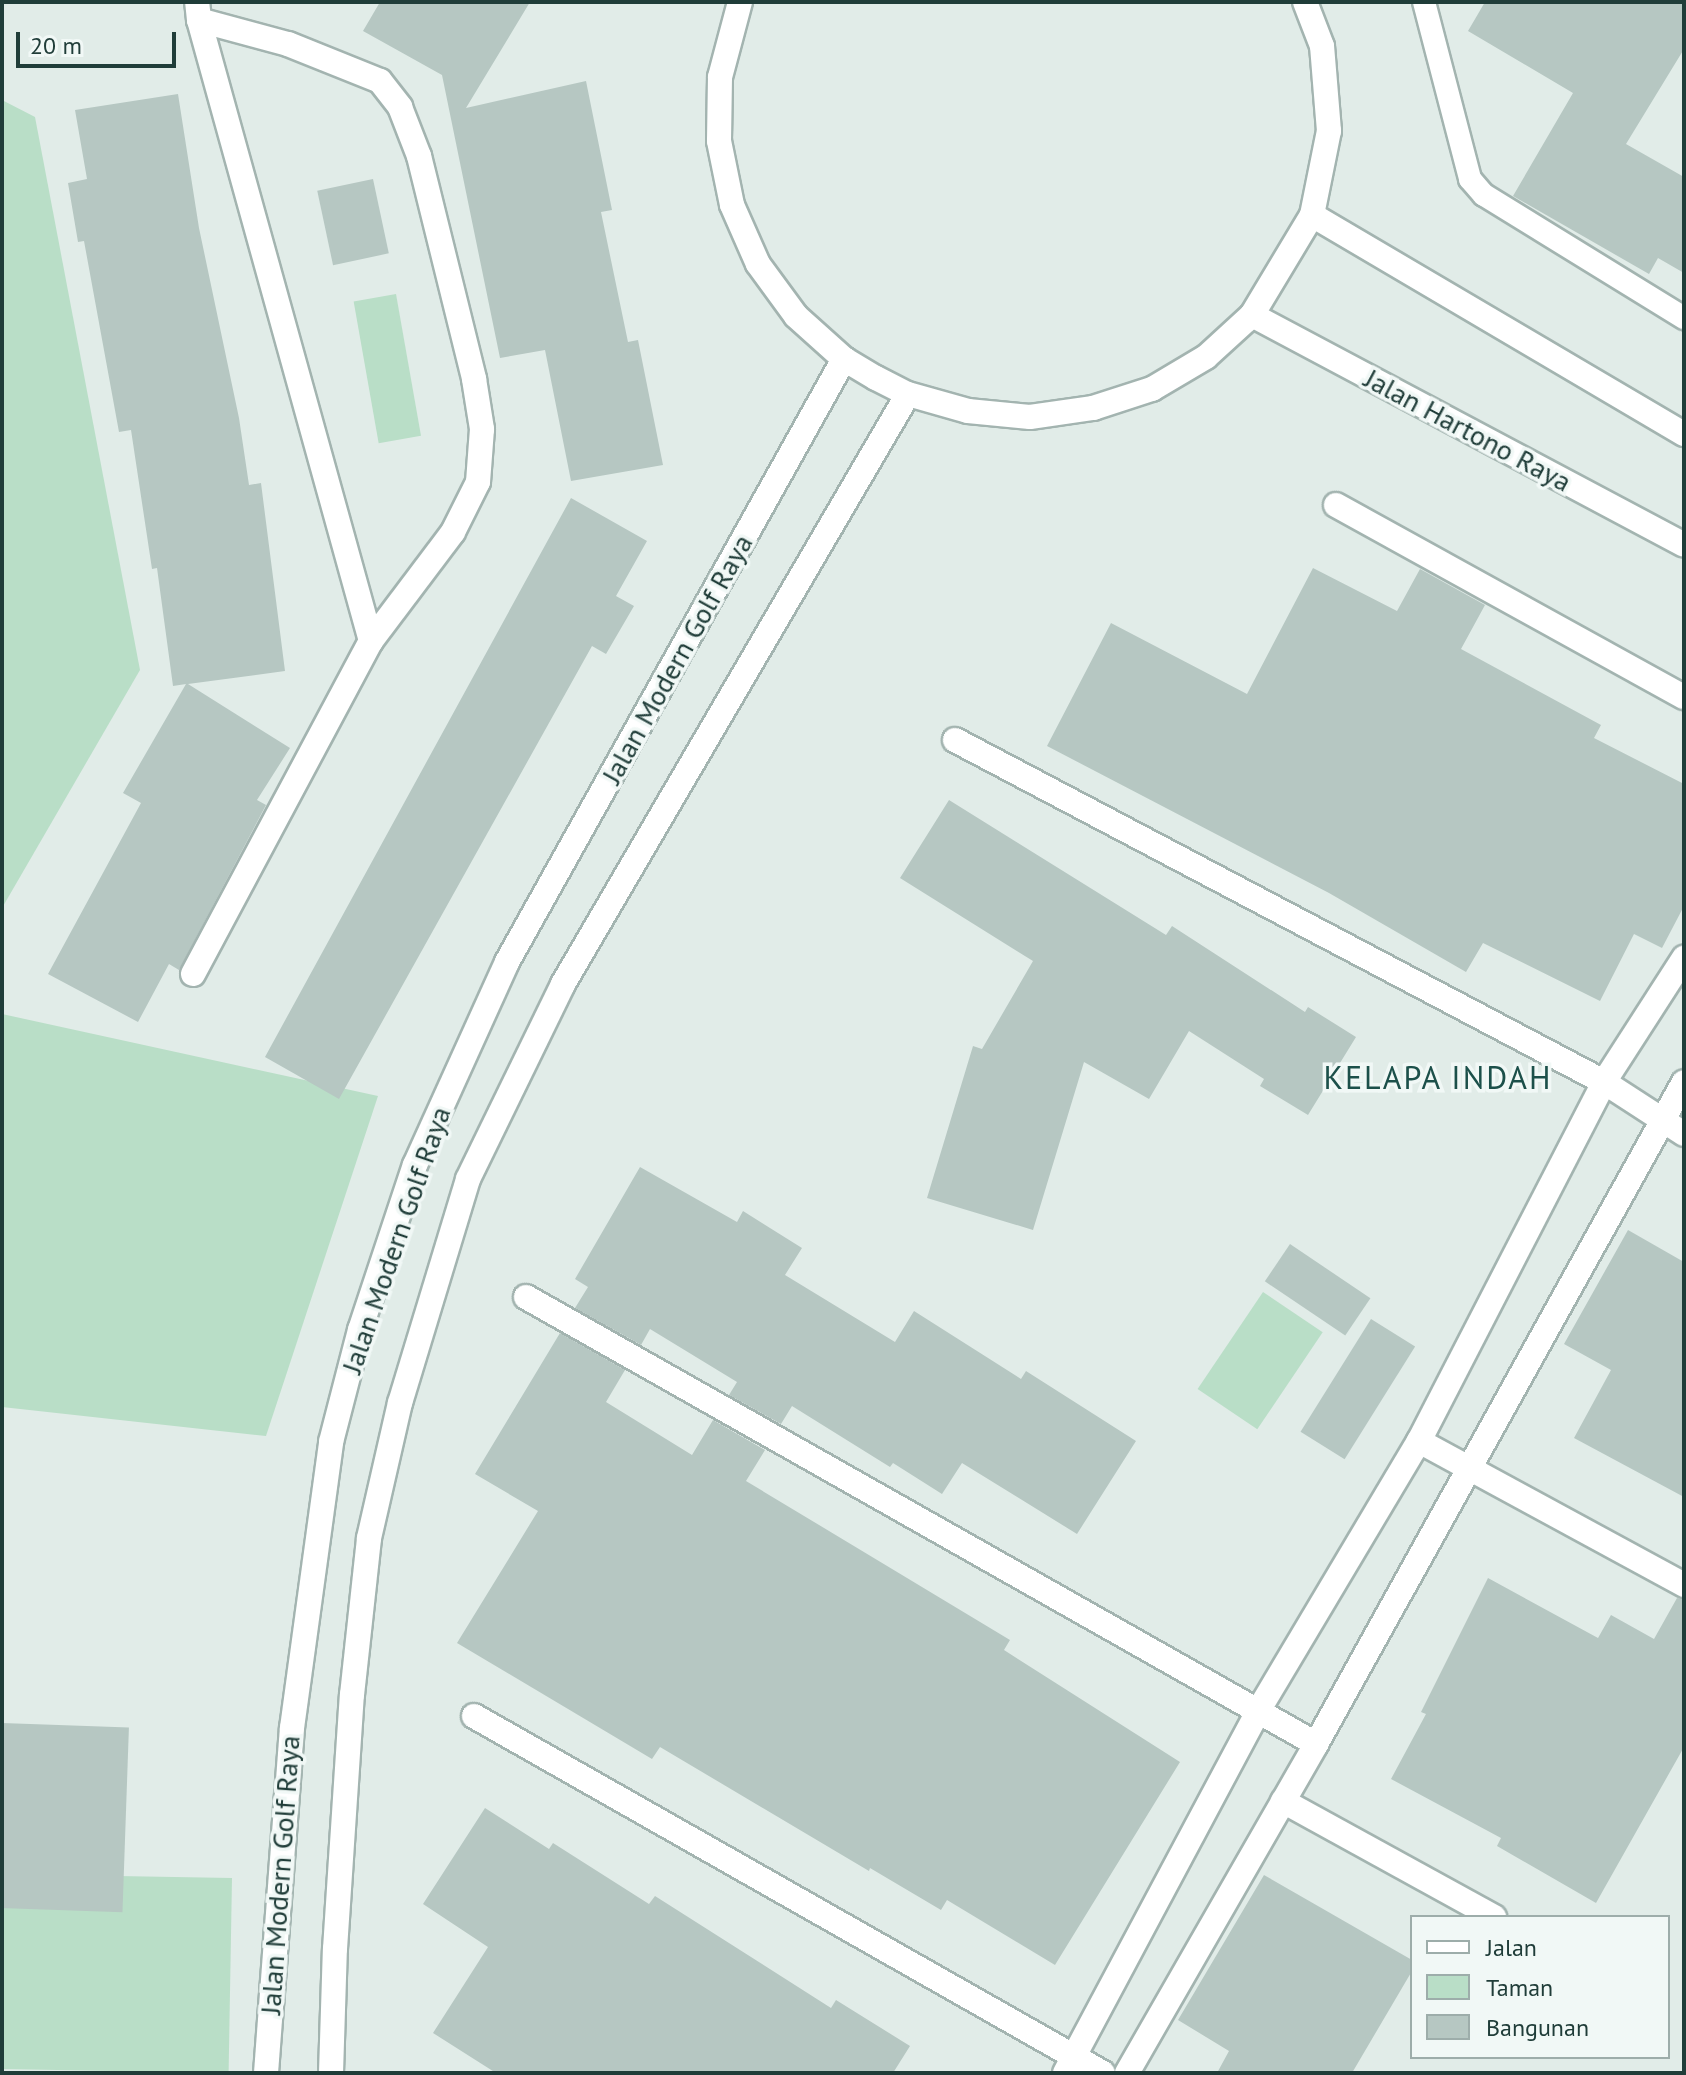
<!DOCTYPE html>
<html>
<head>
<meta charset="utf-8">
<style>
  body { margin:0 }
  #map { position:relative; width:1686px; height:2075px; overflow:hidden; background:#e1ece8; font-family:"PT Sans",sans-serif }
  div>[style] { position:absolute }
  .green>* { inset:0; background:#b9dec7; transform-origin:0 0 }
  .building>* { inset:0; background:#b6c7c2; transform-origin:0 0 }
  .roads { filter:drop-shadow(2px 0 #a3b4b0) drop-shadow(-2px 0 #a3b4b0) drop-shadow(0 2px #a3b4b0) drop-shadow(0 -2px #a3b4b0) }
  .service>* { height:22px; margin:-11px; padding:0 11px; transform-origin:11px; border-radius:11px; background:#fff }
  .minor>* { height:24px; margin:-12px; padding:0 12px; transform-origin:12px; border-radius:12px; background:#fff }
  .tertiary>* { height:24px; margin:-12px; padding:0 12px; transform-origin:12px; border-radius:12px; background:#fff }
  span { translate:-50% -50%; white-space:nowrap; text-align:center; line-height:1.15; -webkit-text-stroke:7px #f1f8f6; paint-order:stroke }
  .street-label { font-size:28px; color:#203d39 }
  .quarter-label { font-size:32px; color:#1c504a; letter-spacing:2px }
  .frame { position:absolute; inset:0; border:4px solid #203d39; pointer-events:none }
  .legend { position:absolute; left:1410px; top:1915px; width:260px; height:144px; box-sizing:border-box; background:#f1f8f6; border:2px solid #9dadaa; margin:0; padding:10px 14px; list-style:none; font-size:24px; color:#203d39 }
  .legend li { display:flex; align-items:center; gap:16px; height:40px }
  .legend b { width:40px; border:2px solid #9dadaa }
  .scale { position:absolute; left:16px; top:32px; width:160px; height:36px; box-sizing:border-box; border:4px solid #203d39; border-top:0; padding-left:10px; font-size:24px; line-height:28px; white-space:nowrap; color:#203d39; -webkit-text-stroke:6px #f1f8f6; paint-order:stroke }
</style>
</head>
<body>
<div id="map">
  <div class="green">
    <i style="clip-path:polygon(2px 100px,35px 117px,140px 670px,2px 908px)"></i>
    <i style="left:396px;top:294px;width:144px;height:43px;rotate:80deg"></i>
    <i style="clip-path:polygon(2px 1014px,378px 1096px,266px 1436px,2px 1407px)"></i>
    <i style="left:1263px;top:1292px;width:72px;height:117px;rotate:34deg"></i>
    <i style="left:232px;top:1878px;width:195px;height:230px;rotate:91deg"></i>
  </div>
  <div class="building">
    <i style="clip-path:polygon(380px 2px,530px 2px,466px 108px,586px 81px,612px 210px,601px 212px,628px 342px,638px 340px,663px 465px,571px 481px,545px 350px,500px 358px,442px 75px,363px 31px)"></i>
    <i style="clip-path:polygon(1485px 2px,1684px 2px,1684px 49px,1626px 144px,1684px 177px,1684px 273px,1658px 258px,1649px 274px,1513px 196px,1573px 93px,1468px 31px)"></i>
    <i style="clip-path:polygon(178px 94px,199px 228px,239px 418px,249px 485px,261px 483px,285px 671px,188px 684px,290px 748px,257px 800px,266px 805px,179px 970px,169px 964px,138px 1022px,48px 974px,141px 803px,123px 793px,186px 684px,173px 686px,157px 568px,152px 569px,131px 430px,119px 432px,84px 241px,78px 242px,68px 183px,87px 179px,75px 110px)"></i>
    <i style="left:373px;top:179px;width:76px;height:57px;rotate:78deg"></i>
    <i style="clip-path:polygon(571px 498px,647px 541px,616px 596px,634px 606px,606px 654px,592px 646px,339px 1099px,265px 1057px)"></i>
    <i style="clip-path:polygon(1313px 568px,1397px 611px,1420px 569px,1485px 605px,1461px 649px,1601px 725px,1594px 738px,1684px 784px,1684px 906px,1662px 948px,1634px 934px,1600px 1001px,1483px 943px,1466px 972px,1329px 893px,1047px 746px,1111px 623px,1247px 694px)"></i>
    <i style="clip-path:polygon(949px 800px,1166px 935px,1172px 926px,1305px 1012px,1308px 1007px,1356px 1037px,1308px 1115px,1260px 1086px,1264px 1079px,1189px 1031px,1149px 1099px,1084px 1062px,1033px 1230px,927px 1198px,973px 1046px,982px 1049px,1033px 961px,900px 878px)"></i>
    <i style="clip-path:polygon(640px 1167px,737px 1222px,743px 1211px,802px 1248px,785px 1275px,895px 1342px,914px 1311px,1021px 1379px,1026px 1371px,1136px 1441px,1077px 1534px,962px 1463px,942px 1494px,893px 1463px,890px 1467px,792px 1406px,781px 1424px,729px 1395px,737px 1382px,650px 1329px,641px 1345px,575px 1308px,588px 1287px,575px 1279px)"></i>
    <i style="clip-path:polygon(1628px 1230px,1684px 1262px,1684px 1497px,1574px 1438px,1611px 1370px,1564px 1344px)"></i>
    <i style="left:1290px;top:1244px;width:97px;height:45px;rotate:34deg"></i>
    <i style="left:1371px;top:1319px;width:52px;height:133px;rotate:32deg"></i>
    <i style="clip-path:polygon(560px 1333px,625px 1370px,606px 1402px,692px 1455px,713px 1420px,765px 1450px,746px 1481px,1010px 1640px,1004px 1650px,1180px 1762px,1055px 1965px,947px 1900px,941px 1910px,870px 1868px,869px 1871px,660px 1747px,652px 1759px,457px 1643px,538px 1511px,475px 1474px)"></i>
    <i style="clip-path:polygon(1488px 1578px,1598px 1638px,1611px 1615px,1654px 1639px,1677px 1598px,1684px 1600px,1684px 1747px,1596px 1903px,1497px 1846px,1501px 1838px,1391px 1779px,1426px 1714px,1421px 1712px)"></i>
    <i style="left:2px;top:1723px;width:127px;height:185px;rotate:2deg"></i>
    <i style="clip-path:polygon(485px 1808px,549px 1849px,553px 1843px,649px 1904px,655px 1896px,831px 2008px,836px 2000px,910px 2046px,893px 2073px,496px 2073px,433px 2033px,488px 1947px,423px 1904px)"></i>
    <i style="clip-path:polygon(1264px 1875px,1412px 1960px,1412px 1971px,1352px 2073px,1217px 2073px,1229px 2051px,1178px 2020px)"></i>
  </div>
  <div class="roads">
    <div class="service">
      <i style="left:1424px;top:2px;width:183px;rotate:75.4deg"></i>
      <i style="left:1470px;top:179px;width:21px;rotate:49deg"></i>
      <i style="left:1484px;top:195px;width:235px;rotate:31.6deg"></i>
    </div>
    <div class="minor">
      <i style="left:199px;top:20px;width:92px;rotate:15.1deg"></i>
      <i style="left:288px;top:44px;width:99px;rotate:21.9deg"></i>
      <i style="left:380px;top:81px;width:33px;rotate:52deg"></i>
      <i style="left:400px;top:107px;width:53px;rotate:68.8deg"></i>
      <i style="left:419px;top:156px;width:230px;rotate:76.1deg"></i>
      <i style="left:474px;top:379px;width:51px;rotate:80.9deg"></i>
      <i style="left:482px;top:429px;width:53px;rotate:94.3deg"></i>
      <i style="left:478px;top:482px;width:56px;rotate:116.6deg"></i>
      <i style="left:453px;top:532px;width:136px;rotate:127deg"></i>
      <i style="left:1336px;top:505px;width:397px;rotate:28.9deg"></i>
      <i style="left:955px;top:740px;width:734px;rotate:27.79deg"></i>
      <i style="left:1604px;top:1082px;width:95px;rotate:33deg"></i>
      <i style="left:193px;top:974px;width:378px;rotate:-61.9deg"></i>
      <i style="left:371px;top:641px;width:644px;rotate:-105.48deg"></i>
      <i style="left:199px;top:20px;width:18px;rotate:-96deg"></i>
      <i style="left:526px;top:1297px;width:908px;rotate:29.5deg"></i>
      <i style="left:1419px;top:1441px;width:302px;rotate:28.5deg"></i>
      <i style="left:474px;top:1716px;width:723px;rotate:29.58deg"></i>
      <i style="left:1283px;top:1801px;width:241px;rotate:28.8deg"></i>
      <i style="left:1065px;top:2073px;width:410px;rotate:-61.9deg"></i>
      <i style="left:1258px;top:1711px;width:314px;rotate:-59.2deg"></i>
      <i style="left:1419px;top:1441px;width:404px;rotate:-62.7deg"></i>
      <i style="left:1604px;top:1082px;width:148px;rotate:-57.2deg"></i>
      <i style="left:1127px;top:2073px;width:379px;rotate:-60.1deg"></i>
      <i style="left:1316px;top:1744px;width:757px;rotate:-60.93deg"></i>
    </div>
    <div class="tertiary">
      <i style="left:740px;top:2px;width:78px;rotate:104.9deg"></i>
      <i style="left:720px;top:77px;width:64px;rotate:90.9deg"></i>
      <i style="left:719px;top:141px;width:65px;rotate:78.5deg"></i>
      <i style="left:732px;top:205px;width:64px;rotate:66.2deg"></i>
      <i style="left:758px;top:264px;width:64px;rotate:53.8deg"></i>
      <i style="left:796px;top:316px;width:64px;rotate:41.9deg"></i>
      <i style="left:844px;top:359px;width:37px;rotate:31deg"></i>
      <i style="left:876px;top:378px;width:36px;rotate:27deg"></i>
      <i style="left:908px;top:394px;width:62px;rotate:15.8deg"></i>
      <i style="left:968px;top:411px;width:62px;rotate:5.5deg"></i>
      <i style="left:1030px;top:417px;width:64px;rotate:-8.1deg"></i>
      <i style="left:1093px;top:408px;width:62px;rotate:-17.9deg"></i>
      <i style="left:1152px;top:389px;width:63px;rotate:-30.7deg"></i>
      <i style="left:1206px;top:357px;width:62px;rotate:-42.4deg"></i>
      <i style="left:1252px;top:315px;width:117px;rotate:-59deg"></i>
      <i style="left:1312px;top:215px;width:86px;rotate:-78.6deg"></i>
      <i style="left:1329px;top:131px;width:85px;rotate:-94.7deg"></i>
      <i style="left:1322px;top:46px;width:47px;rotate:-111.1deg"></i>
      <i style="left:1312px;top:215px;width:432px;rotate:30.5deg"></i>
      <i style="left:1252px;top:315px;width:489px;rotate:28deg"></i>
      <i style="left:266px;top:2073px;width:346px;rotate:-85.7deg"></i>
      <i style="left:292px;top:1728px;width:289px;rotate:-82.2deg"></i>
      <i style="left:331px;top:1442px;width:116px;rotate:-75.5deg"></i>
      <i style="left:360px;top:1330px;width:174px;rotate:-71.6deg"></i>
      <i style="left:415px;top:1165px;width:223px;rotate:-65.6deg"></i>
      <i style="left:507px;top:962px;width:691px;rotate:-60.8deg"></i>
      <i style="left:331px;top:2073px;width:124px;rotate:-88.2deg"></i>
      <i style="left:335px;top:1949px;width:255px;rotate:-86.2deg"></i>
      <i style="left:352px;top:1695px;width:158px;rotate:-83.8deg"></i>
      <i style="left:369px;top:1538px;width:139px;rotate:-77.1deg"></i>
      <i style="left:400px;top:1403px;width:234px;rotate:-73.1deg"></i>
      <i style="left:468px;top:1179px;width:217px;rotate:-64deg"></i>
      <i style="left:563px;top:984px;width:683px;rotate:-59.68deg"></i>
    </div>
  </div>
  <div class="street-label">
    <span style="left:1468px;top:430px;rotate:28deg">Jalan Hartono Raya</span>
    <span style="left:677px;top:659px;rotate:-61deg">Jalan Modern Golf Raya</span>
    <span style="left:396px;top:1240px;rotate:-71deg">Jalan Modern Golf Raya</span>
    <span style="left:280px;top:1875px;rotate:-86deg">Jalan Modern Golf Raya</span>
  </div>
  <div class="quarter-label">
    <span style="left:1438px;top:1077px">KELAPA INDAH</span>
  </div>
  <div class="frame"></div>
  <ul class="legend">
  <li><b style="height:10px;background:#fff"></b>Jalan</li>
  <li><b style="height:22px;background:#b9dec7"></b>Taman</li>
  <li><b style="height:22px;background:#b6c7c2"></b>Bangunan</li>
  </ul>
  <div class="scale">20 m</div>
</div>
</body>
</html>
